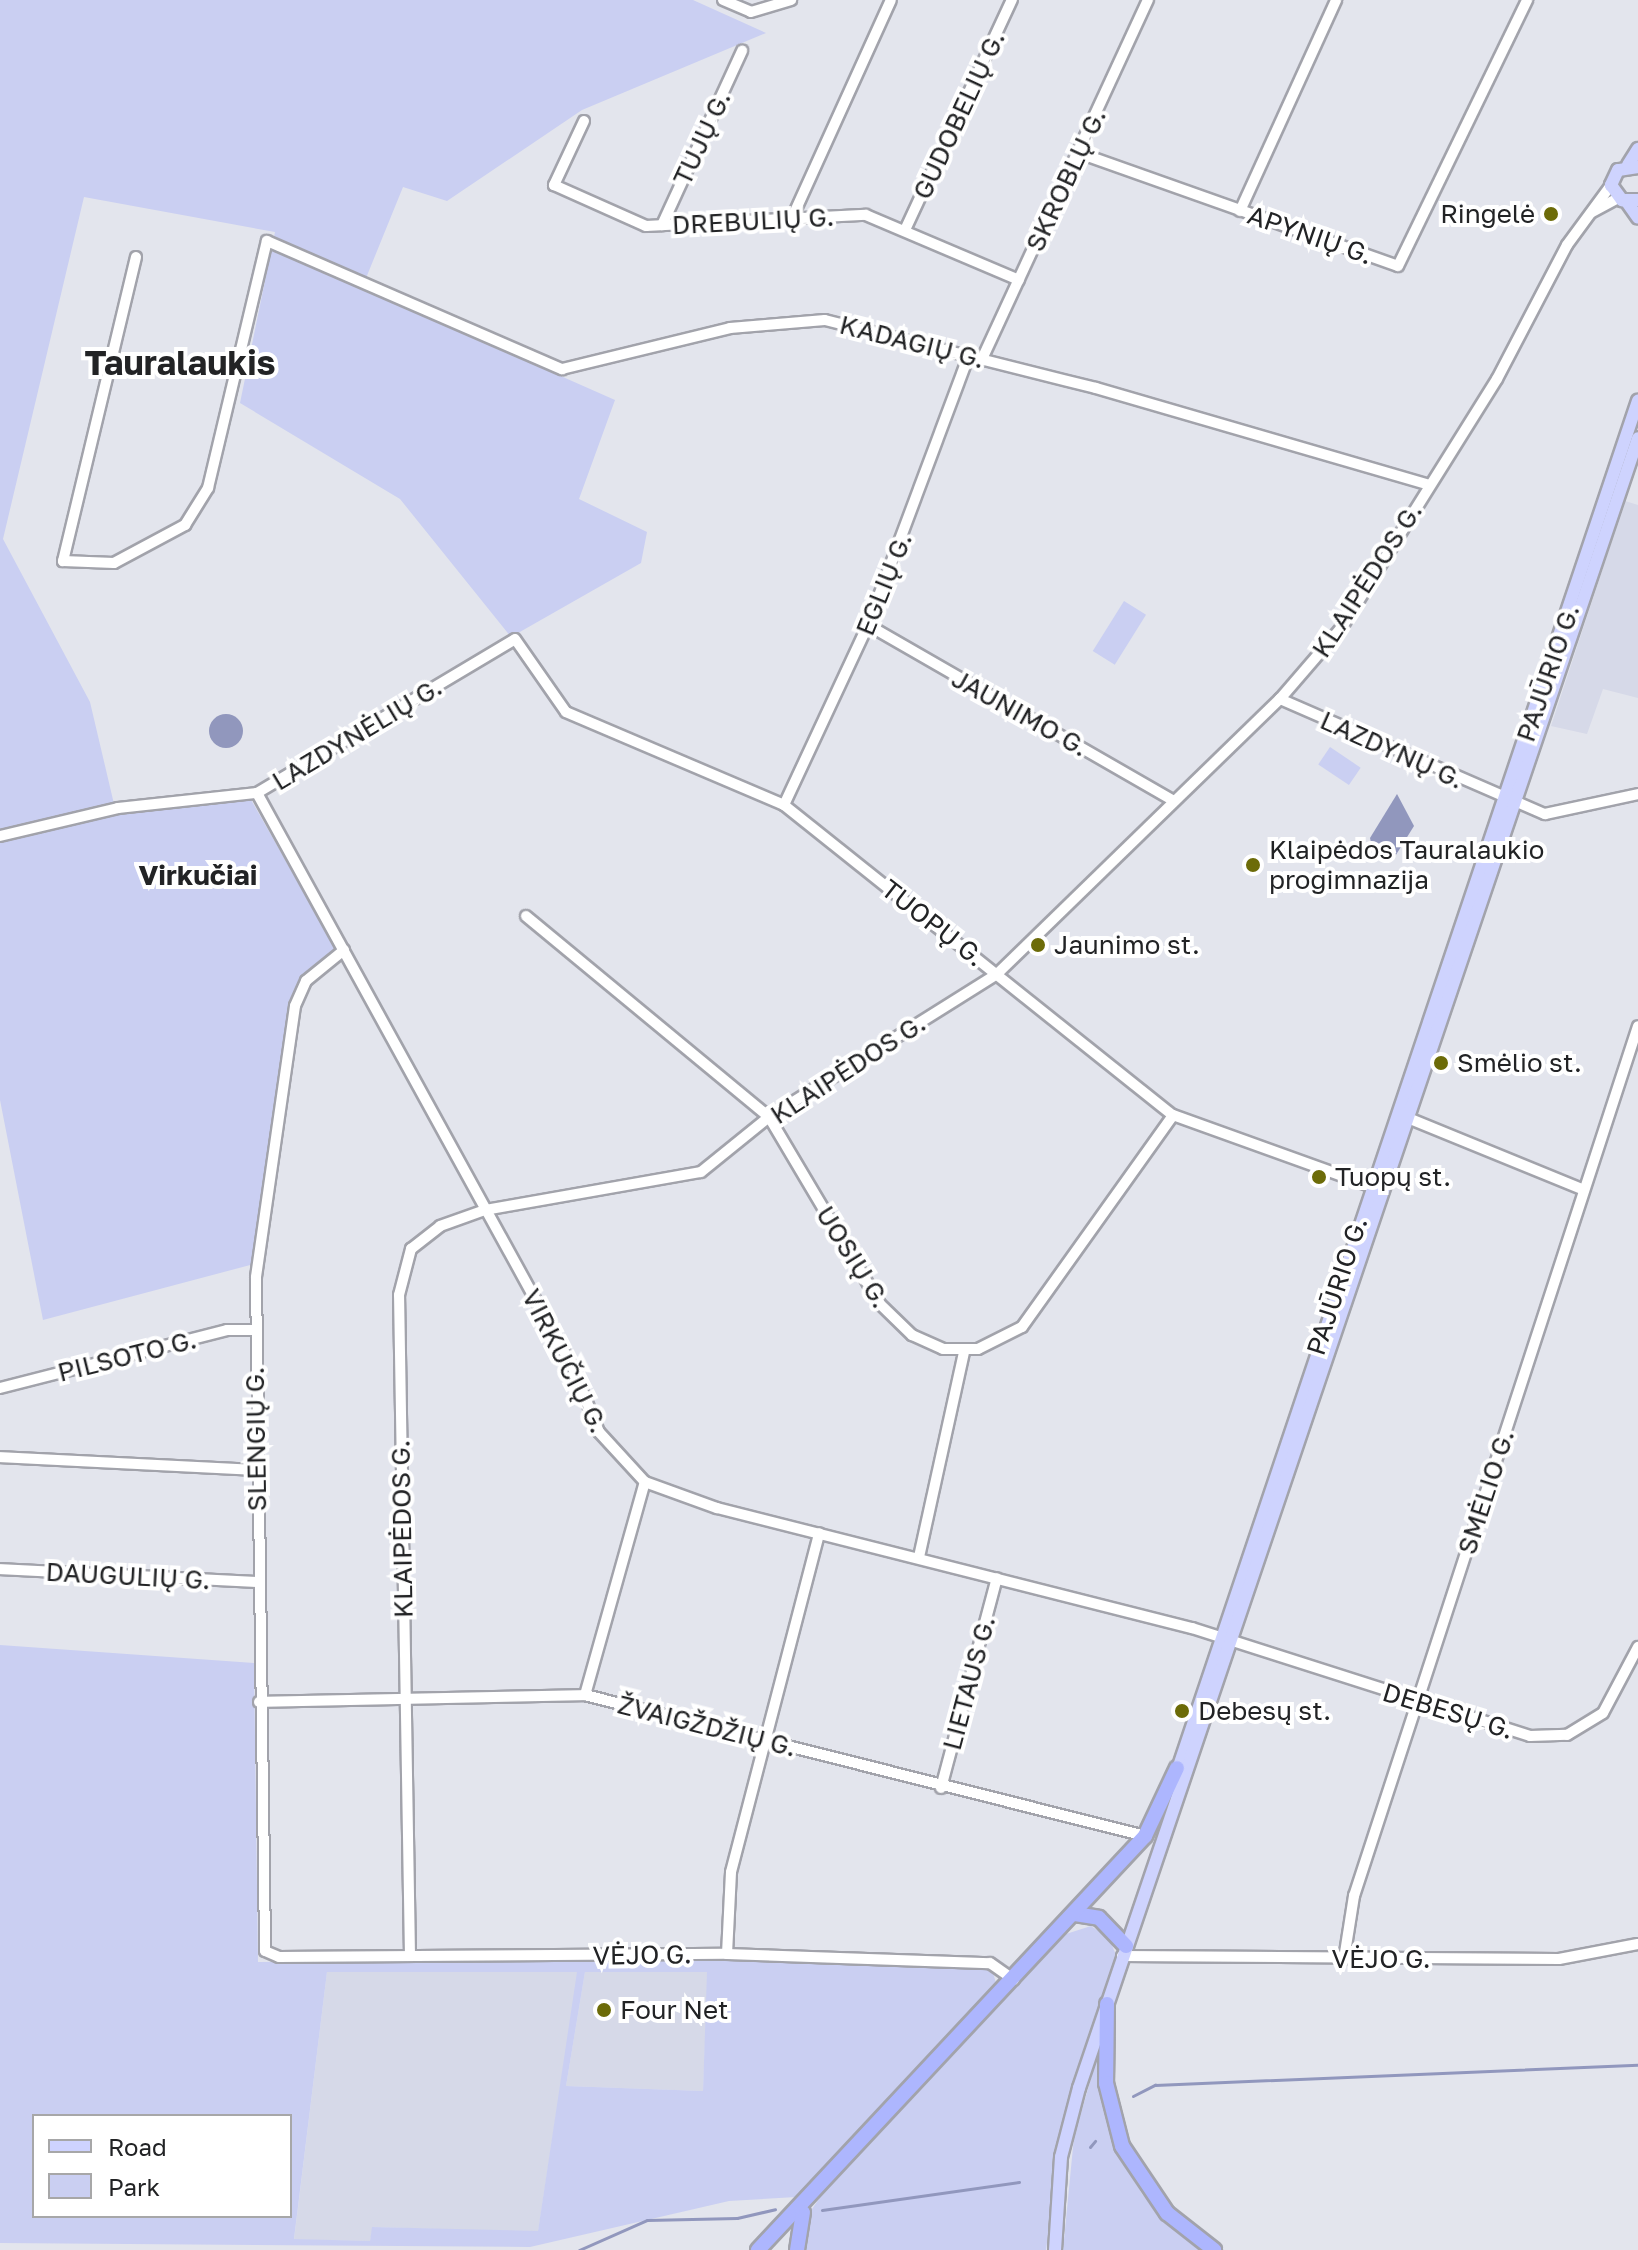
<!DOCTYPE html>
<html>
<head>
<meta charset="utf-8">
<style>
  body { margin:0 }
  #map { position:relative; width:1638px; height:2250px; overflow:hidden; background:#e3e5ed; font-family:"Golos Text",sans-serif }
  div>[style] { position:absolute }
  .built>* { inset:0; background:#d6d9e8 }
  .green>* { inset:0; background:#cacff2; transform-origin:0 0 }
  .water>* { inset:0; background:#9197bd }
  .round { border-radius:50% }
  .stream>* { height:3px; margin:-1.5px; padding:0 1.5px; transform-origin:1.5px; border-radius:1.5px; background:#9197bd }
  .roads { filter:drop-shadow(2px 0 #a2a3ab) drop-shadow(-2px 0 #a2a3ab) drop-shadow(0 2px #a2a3ab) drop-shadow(0 -2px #a2a3ab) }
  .minor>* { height:10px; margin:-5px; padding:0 5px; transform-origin:5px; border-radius:5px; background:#fff }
  .major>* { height:12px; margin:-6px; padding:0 6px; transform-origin:6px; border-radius:6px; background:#ced3fe }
  .highway>* { height:14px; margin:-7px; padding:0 7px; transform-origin:7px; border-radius:7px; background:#adb6fe }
  .dots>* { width:22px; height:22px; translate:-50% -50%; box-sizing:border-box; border:4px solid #fff; border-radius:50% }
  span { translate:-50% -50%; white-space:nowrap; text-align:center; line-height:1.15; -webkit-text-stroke:8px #fff; paint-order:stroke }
  .street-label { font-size:26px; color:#222325 }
  .poi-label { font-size:26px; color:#222325 }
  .right { translate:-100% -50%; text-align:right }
  .left { translate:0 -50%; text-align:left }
  .neighbourhood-label { font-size:28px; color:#222325; font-weight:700 }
  .district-label { font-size:34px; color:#222325; font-weight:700 }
  .legend { position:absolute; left:32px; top:2114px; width:260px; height:104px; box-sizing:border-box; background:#fff; border:2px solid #a7a7a8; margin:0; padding:10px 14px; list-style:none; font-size:24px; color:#222325 }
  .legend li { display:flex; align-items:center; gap:16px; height:40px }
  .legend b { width:40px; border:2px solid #a7a7a8 }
</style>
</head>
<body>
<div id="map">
  <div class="built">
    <i style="clip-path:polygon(1625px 501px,1638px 505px,1638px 698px,1603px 689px,1587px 734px,1551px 726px)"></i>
    <i style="clip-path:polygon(327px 1972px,578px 1972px,538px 2232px,373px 2227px,370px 2241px,294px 2240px)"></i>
    <i style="clip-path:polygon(585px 1972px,708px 1972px,703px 2091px,566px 2086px)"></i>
  </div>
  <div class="green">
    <i style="clip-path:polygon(0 0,693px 0,766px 33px,582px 110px,447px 201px,403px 187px,362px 288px,615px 400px,579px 499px,647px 532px,641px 563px,511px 637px,400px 499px,240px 403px,275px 232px,84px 197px,3px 539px,90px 702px,114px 804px,0 829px)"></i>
    <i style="left:1124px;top:601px;width:26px;height:59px;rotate:32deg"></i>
    <i style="left:1330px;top:747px;width:37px;height:21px;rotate:34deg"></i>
    <i style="clip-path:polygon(250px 798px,336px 949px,302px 979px,289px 1008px,254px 1264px,43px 1320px,0 1100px,0 840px,78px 820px)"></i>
    <i style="clip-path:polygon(evenodd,0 1645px,254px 1663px,258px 1962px,774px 1959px,982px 1967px,992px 1969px,996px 1983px,796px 2197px,729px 2201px,530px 2247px,0 2243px,0 1645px,327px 1972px,577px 1972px,538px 2231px,372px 2227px,370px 2241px,294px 2239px,327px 1972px,0 1645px,585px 1972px,707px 1972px,703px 2091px,566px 2086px,585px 1972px,0 1645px,34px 2116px,290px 2116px,290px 2216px,34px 2216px,34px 2116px)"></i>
    <i style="clip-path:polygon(1091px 1926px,1109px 1938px,1116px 1955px,1064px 2116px,1046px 2250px,803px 2250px,803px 2222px,821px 2196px,1066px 1934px)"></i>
    <i style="clip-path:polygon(1099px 2051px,1106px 2118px,1123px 2160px,1142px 2194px,1200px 2250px,1063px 2250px,1074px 2137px)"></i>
  </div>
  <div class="water">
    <i class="round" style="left:209px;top:714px;width:34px;height:34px"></i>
    <i style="clip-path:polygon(1397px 794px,1414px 826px,1394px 858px,1372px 847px,1370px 838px)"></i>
  </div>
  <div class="stream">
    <i style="left:1133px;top:2096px;width:25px;rotate:-27deg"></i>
    <i style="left:1155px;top:2085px;width:483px;rotate:-2.4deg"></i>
    <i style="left:1090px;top:2147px;width:8px;rotate:-50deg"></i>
    <i style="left:822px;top:2210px;width:199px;rotate:-8.1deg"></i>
    <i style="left:579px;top:2250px;width:74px;rotate:-23.8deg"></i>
    <i style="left:647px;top:2220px;width:90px;rotate:-1.3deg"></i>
    <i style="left:737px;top:2218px;width:39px;rotate:-13deg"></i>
  </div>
  <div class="roads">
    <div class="minor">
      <i style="left:723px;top:0;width:30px;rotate:23deg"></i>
      <i style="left:751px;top:12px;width:42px;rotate:-16.7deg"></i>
      <i style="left:584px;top:121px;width:71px;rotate:115.1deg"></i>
      <i style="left:554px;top:185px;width:101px;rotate:24deg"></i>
      <i style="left:646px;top:226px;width:220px;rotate:-2.9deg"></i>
      <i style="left:866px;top:215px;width:166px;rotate:23deg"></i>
      <i style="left:1079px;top:153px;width:338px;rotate:19.5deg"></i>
      <i style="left:1398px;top:266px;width:296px;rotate:-64.1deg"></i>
      <i style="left:1240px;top:211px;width:232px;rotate:-65.5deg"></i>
      <i style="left:1592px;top:212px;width:30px;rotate:-28deg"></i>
      <i style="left:792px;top:218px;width:239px;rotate:-65.6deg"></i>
      <i style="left:662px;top:225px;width:192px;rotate:-65.3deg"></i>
      <i style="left:905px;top:230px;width:254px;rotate:-65.1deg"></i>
      <i style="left:136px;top:257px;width:313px;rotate:103.5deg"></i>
      <i style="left:63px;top:561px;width:51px;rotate:2.2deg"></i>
      <i style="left:114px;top:563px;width:81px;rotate:-28.2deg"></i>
      <i style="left:185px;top:525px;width:44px;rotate:-58.1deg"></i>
      <i style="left:208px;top:488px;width:254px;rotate:-76.6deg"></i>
      <i style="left:267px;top:241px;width:322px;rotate:23.5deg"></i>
      <i style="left:562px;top:369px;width:173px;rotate:-13.7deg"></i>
      <i style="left:730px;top:328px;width:95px;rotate:-4.8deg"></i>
      <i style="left:825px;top:320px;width:279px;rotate:14.1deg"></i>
      <i style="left:1096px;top:388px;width:347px;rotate:16.2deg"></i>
      <i style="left:982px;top:359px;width:396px;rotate:-65.2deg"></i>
      <i style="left:868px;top:625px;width:351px;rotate:29.9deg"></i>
      <i style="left:1280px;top:699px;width:289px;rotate:23.5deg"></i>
      <i style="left:1545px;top:814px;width:95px;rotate:-12.1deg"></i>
      <i style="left:257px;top:793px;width:656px;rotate:61.21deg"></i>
      <i style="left:573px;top:1368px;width:69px;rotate:67.9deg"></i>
      <i style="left:599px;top:1432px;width:68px;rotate:47.4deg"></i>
      <i style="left:645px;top:1482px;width:77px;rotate:19.9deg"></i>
      <i style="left:717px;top:1508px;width:490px;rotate:14.2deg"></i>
      <i style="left:1192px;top:1628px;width:355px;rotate:17.7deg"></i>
      <i style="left:1530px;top:1736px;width:37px;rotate:-2deg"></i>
      <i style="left:1567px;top:1735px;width:42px;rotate:-31.4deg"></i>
      <i style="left:1603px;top:1713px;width:75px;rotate:-62.1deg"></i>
      <i style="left:784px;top:805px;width:199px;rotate:-65deg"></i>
      <i style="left:868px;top:625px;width:286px;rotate:-69.5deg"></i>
      <i style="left:0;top:836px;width:121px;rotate:-13.3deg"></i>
      <i style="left:118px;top:808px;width:140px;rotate:-6.2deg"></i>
      <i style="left:257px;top:793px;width:300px;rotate:-30.8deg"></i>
      <i style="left:515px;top:639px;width:89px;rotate:55.1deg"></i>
      <i style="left:566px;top:712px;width:237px;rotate:23.1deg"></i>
      <i style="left:784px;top:805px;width:497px;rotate:38.6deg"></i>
      <i style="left:1173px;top:1115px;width:209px;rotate:19.8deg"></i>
      <i style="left:526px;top:916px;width:315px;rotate:39.6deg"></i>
      <i style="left:769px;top:1117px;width:217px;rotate:59.3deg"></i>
      <i style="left:880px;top:1304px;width:45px;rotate:44.1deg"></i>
      <i style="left:912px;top:1335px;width:34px;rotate:24deg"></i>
      <i style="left:943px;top:1349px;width:35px"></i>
      <i style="left:978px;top:1349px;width:49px;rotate:-26.6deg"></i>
      <i style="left:1022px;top:1327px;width:260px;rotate:-54.5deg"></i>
      <i style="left:344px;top:950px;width:49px;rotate:140.8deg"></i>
      <i style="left:306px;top:981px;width:27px;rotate:114deg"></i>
      <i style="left:295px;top:1006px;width:274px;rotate:98.2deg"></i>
      <i style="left:256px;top:1277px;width:674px;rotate:89.23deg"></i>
      <i style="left:265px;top:1951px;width:15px;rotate:23deg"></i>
      <i style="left:279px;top:1957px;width:448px;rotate:-0.4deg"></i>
      <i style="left:727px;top:1954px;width:263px;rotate:2deg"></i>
      <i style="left:990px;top:1963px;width:29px;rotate:35deg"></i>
      <i style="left:1408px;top:1118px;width:190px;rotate:22.2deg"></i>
      <i style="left:0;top:1388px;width:234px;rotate:-14.3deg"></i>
      <i style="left:227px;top:1330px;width:28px"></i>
      <i style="left:0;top:1457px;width:257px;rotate:2.9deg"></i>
      <i style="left:919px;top:1557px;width:210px;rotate:-77.6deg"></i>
      <i style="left:0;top:1569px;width:257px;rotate:2.9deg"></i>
      <i style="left:585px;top:1695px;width:221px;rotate:-74.3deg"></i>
      <i style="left:259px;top:1702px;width:326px;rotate:-1.2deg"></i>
      <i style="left:585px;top:1695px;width:577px;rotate:14.13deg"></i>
      <i style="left:941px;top:1788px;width:217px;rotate:-75.1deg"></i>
      <i style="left:727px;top:1954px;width:82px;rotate:-87.2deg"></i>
      <i style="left:731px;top:1872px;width:350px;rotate:-75.4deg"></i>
      <i style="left:410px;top:1956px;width:661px;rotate:-90.95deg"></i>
      <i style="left:399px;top:1295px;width:48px;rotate:-75.4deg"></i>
      <i style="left:411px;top:1249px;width:37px;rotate:-38deg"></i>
      <i style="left:440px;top:1226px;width:48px;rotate:-19.6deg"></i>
      <i style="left:485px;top:1210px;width:219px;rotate:-10deg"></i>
      <i style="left:701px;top:1172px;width:87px;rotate:-39deg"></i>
      <i style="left:769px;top:1117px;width:269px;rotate:-32.1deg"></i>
      <i style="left:997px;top:974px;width:395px;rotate:-44.2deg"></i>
      <i style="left:1280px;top:699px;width:95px;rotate:-49.3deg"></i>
      <i style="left:1342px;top:627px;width:292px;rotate:-58deg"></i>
      <i style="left:1497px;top:379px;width:151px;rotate:-62.4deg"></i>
      <i style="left:1567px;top:245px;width:74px;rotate:-53.7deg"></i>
      <i style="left:1122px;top:1956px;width:437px;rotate:0.4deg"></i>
      <i style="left:1559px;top:1959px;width:80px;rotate:-10.8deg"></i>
      <i style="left:1344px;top:1959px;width:64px;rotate:-81deg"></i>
      <i style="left:1354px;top:1896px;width:915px;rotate:-71.92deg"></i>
    </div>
    <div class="major">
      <i style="left:1628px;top:165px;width:19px;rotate:-58deg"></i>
      <i style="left:1638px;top:167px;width:20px;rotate:171deg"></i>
      <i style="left:1618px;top:170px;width:17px;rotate:115deg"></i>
      <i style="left:1611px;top:185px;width:19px;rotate:54deg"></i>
      <i style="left:1622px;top:200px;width:16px"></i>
      <i style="left:1627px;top:202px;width:19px;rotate:55deg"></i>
      <i style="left:1176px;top:1775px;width:1450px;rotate:-71.42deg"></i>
      <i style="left:1055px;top:2250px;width:93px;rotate:-86.3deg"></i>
      <i style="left:1061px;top:2157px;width:71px;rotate:-75.4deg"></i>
      <i style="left:1079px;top:2088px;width:1742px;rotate:-71.28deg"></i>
    </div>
    <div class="highway">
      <i style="left:1075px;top:1914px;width:24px;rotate:9deg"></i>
      <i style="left:1099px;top:1918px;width:39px;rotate:46deg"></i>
      <i style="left:1107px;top:2004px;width:79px;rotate:90.7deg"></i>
      <i style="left:1106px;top:2083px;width:65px;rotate:75.7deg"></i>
      <i style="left:1122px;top:2146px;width:81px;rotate:56.1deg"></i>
      <i style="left:1167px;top:2213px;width:60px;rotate:38.2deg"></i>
      <i style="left:758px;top:2250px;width:567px;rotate:-46.93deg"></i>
      <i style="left:1145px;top:1836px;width:75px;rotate:-64.8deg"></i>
      <i style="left:797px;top:2250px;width:38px;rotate:-81deg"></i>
    </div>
  </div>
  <div class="dots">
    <i style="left:1551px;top:214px;background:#6c6b08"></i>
    <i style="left:1253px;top:865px;background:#6c6b08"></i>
    <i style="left:1038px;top:945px;background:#6c6b08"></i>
    <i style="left:1441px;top:1063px;background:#6c6b08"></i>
    <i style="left:1319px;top:1177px;background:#6c6b08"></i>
    <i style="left:1182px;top:1711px;background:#6c6b08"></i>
    <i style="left:604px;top:2010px;background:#6c6b08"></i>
  </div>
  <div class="street-label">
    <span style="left:959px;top:115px;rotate:-65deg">GUDOBELIŲ G.</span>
    <span style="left:702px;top:138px;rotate:-65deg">TUJŲ G.</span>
    <span style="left:1066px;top:180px;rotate:-65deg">SKROBLŲ G.</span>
    <span style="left:753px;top:221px;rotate:-3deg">DREBULIŲ G.</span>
    <span style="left:1310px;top:235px;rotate:19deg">APYNIŲ G.</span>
    <span style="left:912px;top:342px;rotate:14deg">KADAGIŲ G.</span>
    <span style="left:1367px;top:580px;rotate:-57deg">KLAIPĖDOS G.</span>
    <span style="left:884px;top:584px;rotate:-68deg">EGLIŲ G.</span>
    <span style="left:1548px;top:673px;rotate:-71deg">PAJŪRIO G.</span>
    <span style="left:1020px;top:713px;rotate:29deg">JAUNIMO G.</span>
    <span style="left:357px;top:734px;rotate:-31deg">LAZDYNĖLIŲ G.</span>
    <span style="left:1392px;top:750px;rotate:24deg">LAZDYNŲ G.</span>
    <span style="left:933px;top:923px;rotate:38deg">TUOPŲ G.</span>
    <span style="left:848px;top:1069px;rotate:-33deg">KLAIPĖDOS G.</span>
    <span style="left:853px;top:1257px;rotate:58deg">UOSIŲ G.</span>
    <span style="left:1337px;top:1286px;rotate:-72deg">PAJŪRIO G.</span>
    <span style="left:127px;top:1356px;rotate:-14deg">PILSOTO G.</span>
    <span style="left:565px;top:1361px;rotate:63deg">VIRKUČIŲ G.</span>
    <span style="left:256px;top:1439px;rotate:-91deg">SLENGIŲ G.</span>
    <span style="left:1486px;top:1492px;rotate:-72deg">SMĖLIO G.</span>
    <span style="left:402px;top:1529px;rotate:-91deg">KLAIPĖDOS G.</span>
    <span style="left:128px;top:1576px;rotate:3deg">DAUGULIŲ G.</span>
    <span style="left:969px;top:1683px;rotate:-75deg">LIETAUS G.</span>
    <span style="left:1448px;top:1711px;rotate:17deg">DEBESŲ G.</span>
    <span style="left:707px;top:1726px;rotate:14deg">ŽVAIGŽDŽIŲ G.</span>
    <span style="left:642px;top:1955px;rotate:-1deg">VĖJO G.</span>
    <span style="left:1381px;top:1959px">VĖJO G.</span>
  </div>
  <div class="poi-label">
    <span class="right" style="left:1535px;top:214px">Ringelė</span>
    <span class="left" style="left:1269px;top:865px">Klaipėdos Tauralaukio<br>progimnazija</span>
    <span class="left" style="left:1054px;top:945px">Jaunimo st.</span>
    <span class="left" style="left:1457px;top:1063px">Smėlio st.</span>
    <span class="left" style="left:1335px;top:1177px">Tuopų st.</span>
    <span class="left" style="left:1198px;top:1711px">Debesų st.</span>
    <span class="left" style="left:620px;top:2010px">Four Net</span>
  </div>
  <div class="neighbourhood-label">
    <span style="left:198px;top:875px">Virkučiai</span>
  </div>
  <div class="district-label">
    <span style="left:180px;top:363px">Tauralaukis</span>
  </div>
  <ul class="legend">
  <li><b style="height:10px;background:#ced3fe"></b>Road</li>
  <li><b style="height:22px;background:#cacff2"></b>Park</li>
  </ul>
</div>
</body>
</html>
